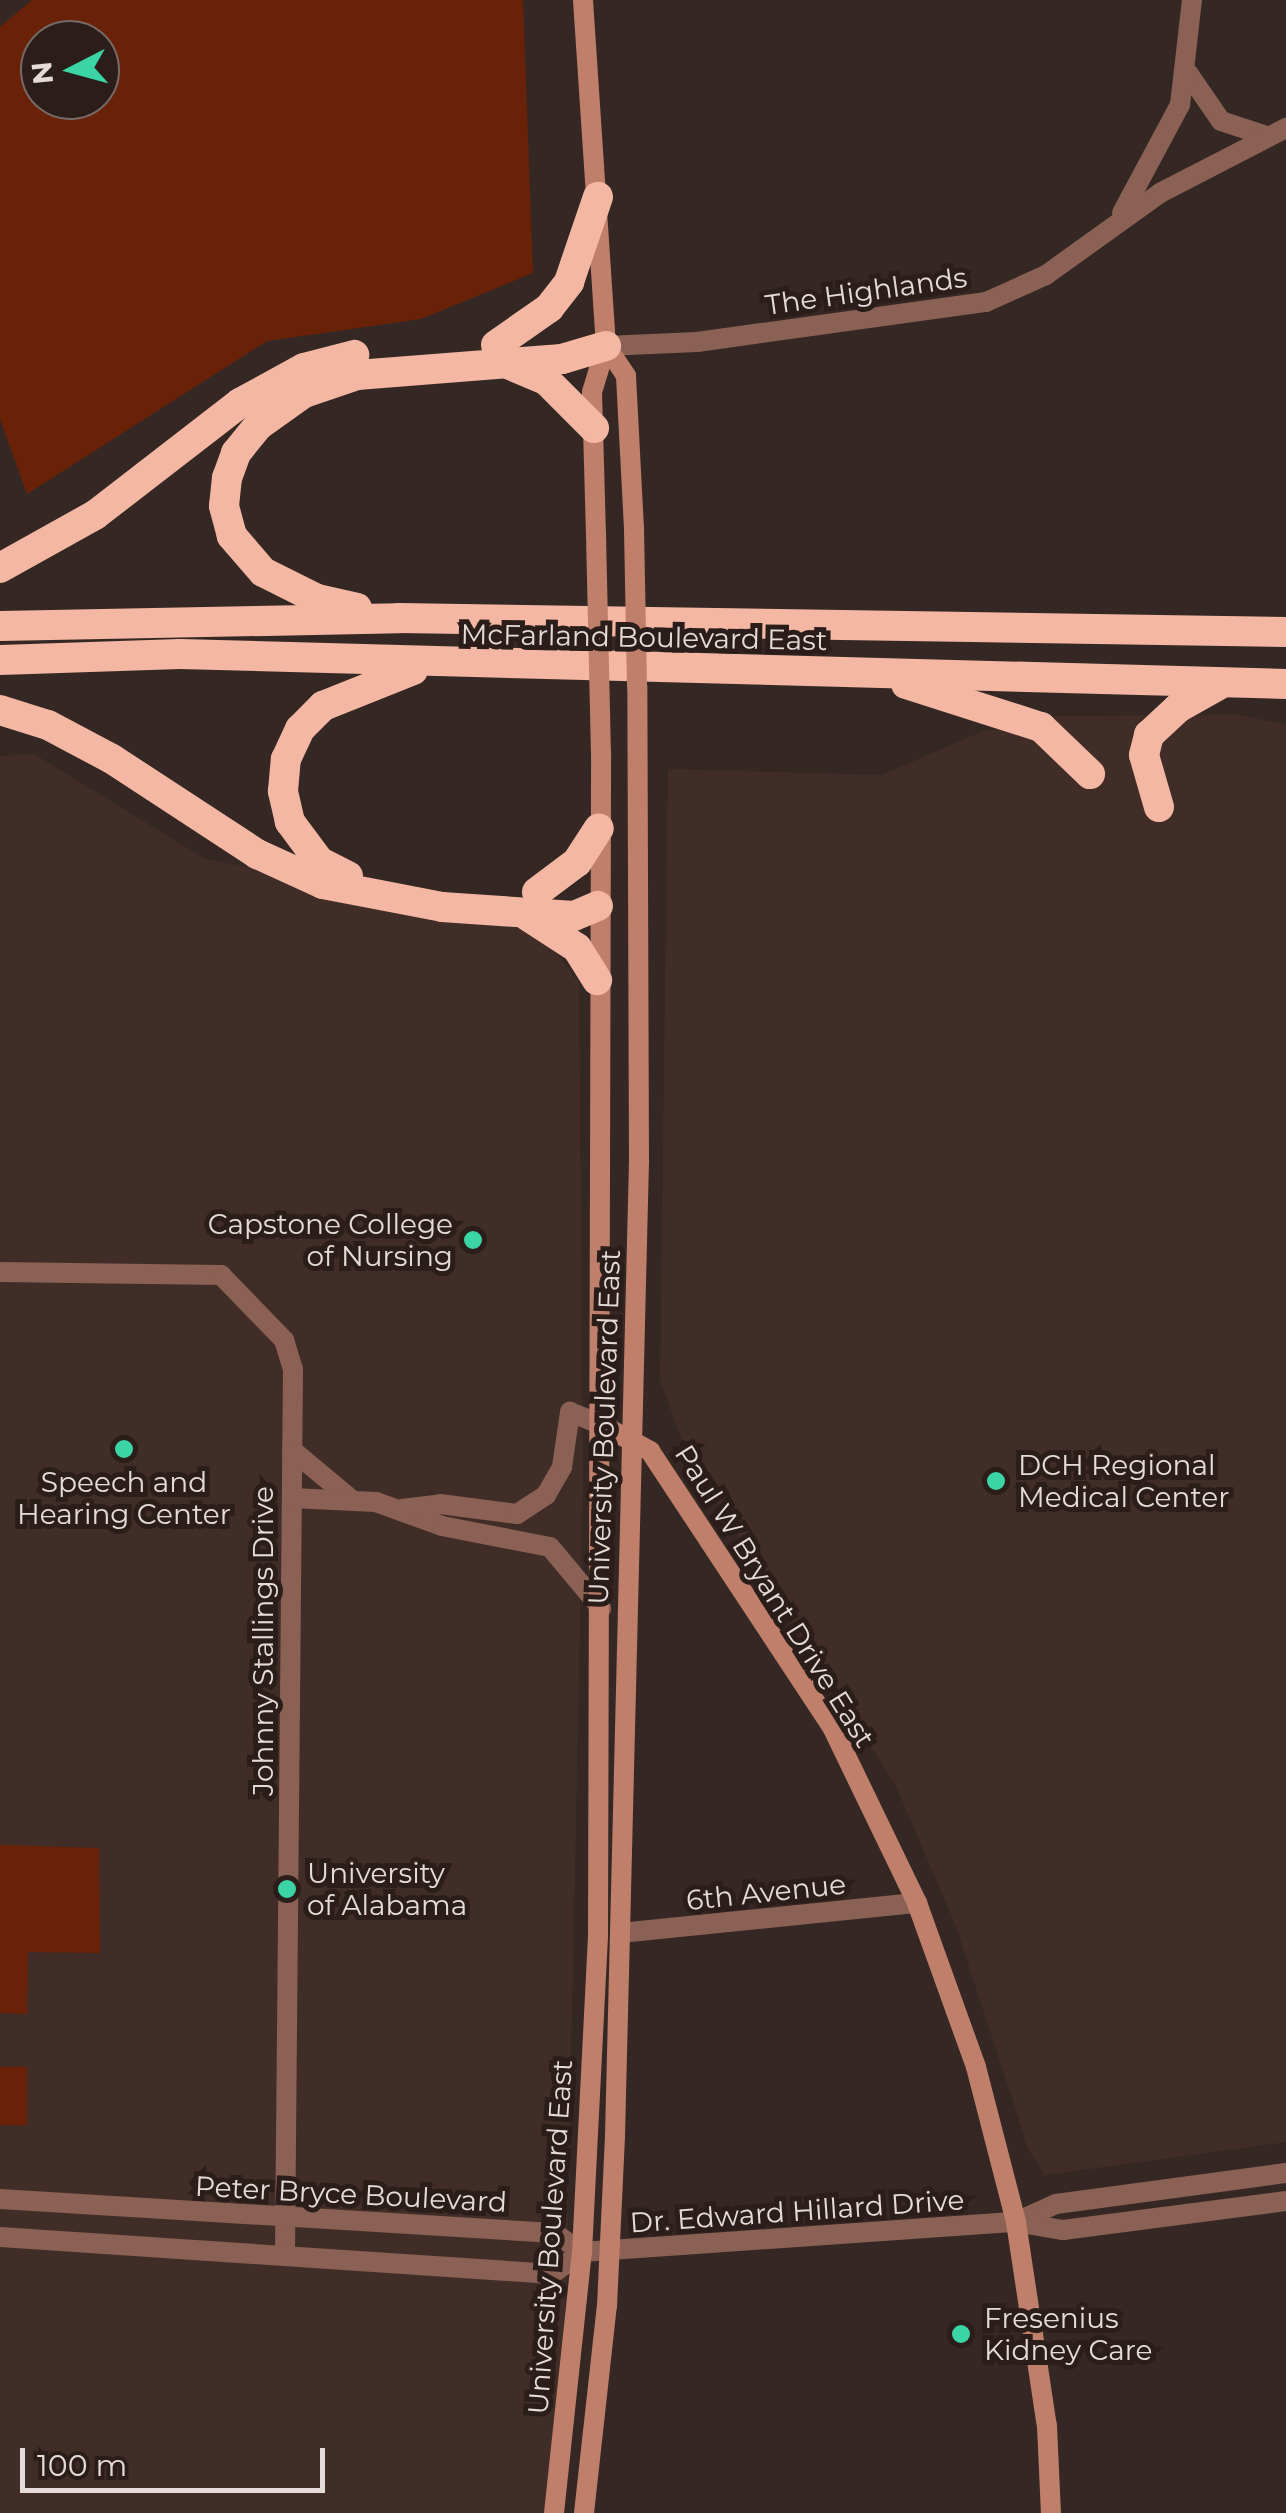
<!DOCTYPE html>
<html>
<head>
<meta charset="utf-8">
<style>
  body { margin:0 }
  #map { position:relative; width:1286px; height:2513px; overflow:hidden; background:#352824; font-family:Montserrat,sans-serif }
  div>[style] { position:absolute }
  .built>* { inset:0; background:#412d27 }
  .green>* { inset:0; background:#692207; transform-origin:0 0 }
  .minor>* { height:20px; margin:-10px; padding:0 10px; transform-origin:10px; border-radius:10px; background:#8a6154 }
  .tertiary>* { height:20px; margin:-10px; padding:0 10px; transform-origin:10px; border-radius:10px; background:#8a6154 }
  .secondary>* { height:20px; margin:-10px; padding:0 10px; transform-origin:10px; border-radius:10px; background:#c07f6a }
  .motorway>* { height:30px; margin:-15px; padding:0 15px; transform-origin:15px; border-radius:15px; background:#f4b7a3 }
  .secondary-bridge>* { height:20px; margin:-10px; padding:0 10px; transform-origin:10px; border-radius:10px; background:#c07f6a }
  .dots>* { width:28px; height:28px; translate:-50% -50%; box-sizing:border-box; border:5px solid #2b1e1a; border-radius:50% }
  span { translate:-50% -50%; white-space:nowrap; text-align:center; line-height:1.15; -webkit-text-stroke:10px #2b1e1a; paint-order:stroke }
  .street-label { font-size:28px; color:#e5dcda }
  .poi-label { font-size:28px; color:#e5dcda }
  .right { translate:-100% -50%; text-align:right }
  .left { translate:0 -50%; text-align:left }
  .north { position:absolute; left:20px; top:20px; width:100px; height:100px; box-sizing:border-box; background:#2b1e1a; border:2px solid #756a67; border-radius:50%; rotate:264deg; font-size:28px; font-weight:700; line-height:40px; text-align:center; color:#e5dcda }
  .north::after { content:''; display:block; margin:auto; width:35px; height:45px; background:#3bd4a4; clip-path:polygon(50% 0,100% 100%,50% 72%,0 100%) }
  .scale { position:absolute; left:20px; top:2448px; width:305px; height:45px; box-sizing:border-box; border:5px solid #e5dcda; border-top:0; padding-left:12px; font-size:30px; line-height:35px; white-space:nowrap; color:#e5dcda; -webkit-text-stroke:8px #2b1e1a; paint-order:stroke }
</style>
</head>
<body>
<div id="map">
  <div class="built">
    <i style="clip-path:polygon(1239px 715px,1286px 725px,1286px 2142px,1045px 2175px,1029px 2151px,956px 1926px,896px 1786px,729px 1521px,682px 1440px,660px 1380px,668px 769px,882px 775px,981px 732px,1055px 716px)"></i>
    <i style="clip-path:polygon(34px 754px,205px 859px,441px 903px,544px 936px,579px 983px,583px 1479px,566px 2299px,545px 2513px,0 2513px,0 756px)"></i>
  </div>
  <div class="green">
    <i style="clip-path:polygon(evenodd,32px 0,523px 0,533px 273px,421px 319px,267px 341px,27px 494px,0 419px,0 27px,32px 0,40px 40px,100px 40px,100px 100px,40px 100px,40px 40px)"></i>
    <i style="clip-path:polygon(0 1845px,99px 1848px,100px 1953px,28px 1952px,27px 2014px,0 2013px)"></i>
    <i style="left:0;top:2067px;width:27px;height:58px"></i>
  </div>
  <div class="minor">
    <i style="left:1188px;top:73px;width:58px;rotate:55.5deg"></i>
    <i style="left:1221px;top:121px;width:48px;rotate:18.1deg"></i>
    <i style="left:1122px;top:213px;width:123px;rotate:-61.8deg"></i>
    <i style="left:1180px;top:105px;width:106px;rotate:-83.5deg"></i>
    <i style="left:606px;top:346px;width:91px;rotate:-2.5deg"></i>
    <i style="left:697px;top:342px;width:292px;rotate:-7.9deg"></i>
    <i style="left:986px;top:302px;width:66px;rotate:-24.2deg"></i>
    <i style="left:1046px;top:275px;width:140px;rotate:-35.7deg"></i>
    <i style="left:1160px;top:193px;width:142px;rotate:-27.3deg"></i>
    <i style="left:0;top:1272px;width:221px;rotate:0.8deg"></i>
    <i style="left:221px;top:1275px;width:91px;rotate:45.9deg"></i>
    <i style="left:284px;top:1340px;width:30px;rotate:73deg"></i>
    <i style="left:293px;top:1369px;width:887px;rotate:90.52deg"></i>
    <i style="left:292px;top:1450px;width:78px;rotate:39.8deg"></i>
    <i style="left:292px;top:1498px;width:84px;rotate:2.7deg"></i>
    <i style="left:376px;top:1502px;width:70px;rotate:20deg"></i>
    <i style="left:442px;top:1526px;width:110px;rotate:11deg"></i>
    <i style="left:550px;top:1547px;width:80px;rotate:50.1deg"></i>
    <i style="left:402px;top:1509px;width:38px;rotate:-7deg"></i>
    <i style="left:440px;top:1504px;width:78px;rotate:7.4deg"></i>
    <i style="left:517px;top:1514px;width:35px;rotate:-33deg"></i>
    <i style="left:546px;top:1495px;width:32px;rotate:-60deg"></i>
    <i style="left:562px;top:1467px;width:56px;rotate:-81.7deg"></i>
    <i style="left:570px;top:1412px;width:35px;rotate:22deg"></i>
    <i style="left:620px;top:1933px;width:299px;rotate:-5.8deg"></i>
  </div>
  <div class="tertiary">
    <i style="left:0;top:2199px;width:555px;rotate:3.51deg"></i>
    <i style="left:554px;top:2233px;width:34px;rotate:34deg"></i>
    <i style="left:1016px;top:2222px;width:44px;rotate:-24.2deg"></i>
    <i style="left:1056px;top:2204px;width:232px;rotate:-7.7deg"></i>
    <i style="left:0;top:2237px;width:553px;rotate:3.83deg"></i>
    <i style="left:552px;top:2274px;width:37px;rotate:-36deg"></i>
    <i style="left:582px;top:2252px;width:435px;rotate:-4deg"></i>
    <i style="left:1016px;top:2222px;width:48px;rotate:9.7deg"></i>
    <i style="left:1063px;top:2230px;width:225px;rotate:-7.4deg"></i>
  </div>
  <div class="secondary">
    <i style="left:583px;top:0;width:347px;rotate:86.2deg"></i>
    <i style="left:606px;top:346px;width:48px;rotate:106.9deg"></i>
    <i style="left:592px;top:392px;width:143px;rotate:88.4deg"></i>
    <i style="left:606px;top:346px;width:36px;rotate:56deg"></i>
    <i style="left:626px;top:376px;width:153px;rotate:87deg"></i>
    <i style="left:602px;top:1425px;width:55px;rotate:28.4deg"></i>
    <i style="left:650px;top:1451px;width:333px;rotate:56.6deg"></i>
    <i style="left:833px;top:1729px;width:193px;rotate:64.2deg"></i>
    <i style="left:917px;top:1903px;width:174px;rotate:70.2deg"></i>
    <i style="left:976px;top:2067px;width:160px;rotate:75.5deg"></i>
    <i style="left:1016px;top:2222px;width:206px;rotate:81.4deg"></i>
    <i style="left:1047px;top:2426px;width:87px;rotate:87.4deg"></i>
    <i style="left:554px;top:2513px;width:262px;rotate:-83.9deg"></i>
    <i style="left:582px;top:2252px;width:316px;rotate:-87.1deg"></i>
    <i style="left:598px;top:1936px;width:1184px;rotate:-89.85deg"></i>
    <i style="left:584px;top:2513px;width:208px;rotate:-83.7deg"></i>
    <i style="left:607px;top:2306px;width:170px;rotate:-87.3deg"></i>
    <i style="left:615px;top:2136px;width:974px;rotate:-88.59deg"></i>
    <i style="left:639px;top:1162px;width:476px;rotate:-90.2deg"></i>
  </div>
  <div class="motorway">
    <i style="left:496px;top:345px;width:65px;rotate:-34.9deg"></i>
    <i style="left:549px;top:308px;width:33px;rotate:-52deg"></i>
    <i style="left:569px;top:282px;width:90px;rotate:-71.2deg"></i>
    <i style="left:510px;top:365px;width:39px;rotate:23deg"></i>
    <i style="left:546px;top:380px;width:68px;rotate:45deg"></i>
    <i style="left:0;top:568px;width:109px;rotate:-29.2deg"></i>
    <i style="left:95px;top:515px;width:183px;rotate:-37.7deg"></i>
    <i style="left:240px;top:403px;width:73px;rotate:-28.7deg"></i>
    <i style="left:304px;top:368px;width:52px;rotate:-14.6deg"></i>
    <i style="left:357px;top:608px;width:41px;rotate:-167.3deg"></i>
    <i style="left:317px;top:599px;width:60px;rotate:-153.4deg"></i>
    <i style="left:263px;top:572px;width:48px;rotate:-130.7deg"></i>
    <i style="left:232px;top:536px;width:31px;rotate:-105deg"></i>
    <i style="left:224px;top:506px;width:28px;rotate:-84deg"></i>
    <i style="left:227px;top:478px;width:27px;rotate:-70deg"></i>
    <i style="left:236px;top:453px;width:36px;rotate:-51deg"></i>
    <i style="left:259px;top:425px;width:55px;rotate:-35.4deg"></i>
    <i style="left:304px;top:393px;width:56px;rotate:-18.8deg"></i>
    <i style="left:357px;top:375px;width:206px;rotate:-4.5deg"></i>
    <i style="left:562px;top:359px;width:46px;rotate:-16.5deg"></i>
    <i style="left:0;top:626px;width:399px;rotate:-1.1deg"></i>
    <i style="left:399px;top:618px;width:887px;rotate:0.9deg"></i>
    <i style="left:0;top:660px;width:180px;rotate:-1.9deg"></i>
    <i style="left:180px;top:654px;width:1106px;rotate:1.55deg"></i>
    <i style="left:906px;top:684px;width:142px;rotate:17.7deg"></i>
    <i style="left:1041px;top:727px;width:68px;rotate:43.8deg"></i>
    <i style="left:0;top:710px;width:50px;rotate:17.4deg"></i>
    <i style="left:48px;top:725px;width:72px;rotate:28deg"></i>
    <i style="left:112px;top:759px;width:173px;rotate:33.2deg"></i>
    <i style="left:257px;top:854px;width:72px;rotate:24.4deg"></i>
    <i style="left:323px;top:884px;width:121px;rotate:10.9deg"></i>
    <i style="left:442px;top:907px;width:132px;rotate:3.9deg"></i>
    <i style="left:574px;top:916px;width:26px;rotate:-23deg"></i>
    <i style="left:1159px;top:807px;width:54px;rotate:-106.1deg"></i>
    <i style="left:1144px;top:755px;width:21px;rotate:-76deg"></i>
    <i style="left:1149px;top:735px;width:40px;rotate:-43deg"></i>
    <i style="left:1178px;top:708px;width:47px;rotate:-29.3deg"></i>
    <i style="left:348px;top:876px;width:33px;rotate:-153deg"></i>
    <i style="left:319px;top:861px;width:49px;rotate:-126.6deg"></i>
    <i style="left:290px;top:822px;width:32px;rotate:-103deg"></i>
    <i style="left:283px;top:791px;width:32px;rotate:-85deg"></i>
    <i style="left:286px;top:759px;width:33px;rotate:-65deg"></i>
    <i style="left:300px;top:729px;width:33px;rotate:-45deg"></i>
    <i style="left:323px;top:706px;width:97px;rotate:-21.8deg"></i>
    <i style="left:537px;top:892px;width:50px;rotate:-36.9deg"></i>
    <i style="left:577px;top:862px;width:40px;rotate:-57.1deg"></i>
    <i style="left:529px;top:917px;width:57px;rotate:32.9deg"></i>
    <i style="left:577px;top:948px;width:38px;rotate:58deg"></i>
  </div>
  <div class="secondary-bridge">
    <i style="left:634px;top:529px;width:157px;rotate:88.9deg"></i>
    <i style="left:596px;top:535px;width:217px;rotate:88.7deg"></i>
  </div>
  <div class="dots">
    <i style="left:473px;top:1240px;background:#3bd4a4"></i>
    <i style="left:124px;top:1449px;background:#3bd4a4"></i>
    <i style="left:996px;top:1481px;background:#3bd4a4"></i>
    <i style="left:287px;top:1889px;background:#3bd4a4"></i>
    <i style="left:961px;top:2334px;background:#3bd4a4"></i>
  </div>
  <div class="street-label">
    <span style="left:866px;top:291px;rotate:-8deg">The Highlands</span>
    <span style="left:644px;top:637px;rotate:1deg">McFarland Boulevard East</span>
    <span style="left:604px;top:1427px;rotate:-88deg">University Boulevard East</span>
    <span style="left:775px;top:1596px;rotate:58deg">Paul W Bryant Drive East</span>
    <span style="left:263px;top:1641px;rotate:-90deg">Johnny Stallings Drive</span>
    <span style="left:766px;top:1892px;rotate:-6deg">6th Avenue</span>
    <span style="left:351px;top:2194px;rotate:3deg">Peter Bryce Boulevard</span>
    <span style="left:797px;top:2211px;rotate:-4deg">Dr. Edward Hillard Drive</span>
    <span style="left:550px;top:2237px;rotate:-86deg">University Boulevard East</span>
  </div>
  <div class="poi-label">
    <span class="right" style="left:453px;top:1240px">Capstone College<br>of Nursing</span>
    <span class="left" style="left:1018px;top:1481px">DCH Regional<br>Medical Center</span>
    <span style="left:124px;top:1498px">Speech and<br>Hearing Center</span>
    <span class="left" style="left:307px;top:1889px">University<br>of Alabama</span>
    <span class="left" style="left:984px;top:2334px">Fresenius<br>Kidney Care</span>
  </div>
  <div class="north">N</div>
  <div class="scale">100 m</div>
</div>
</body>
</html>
